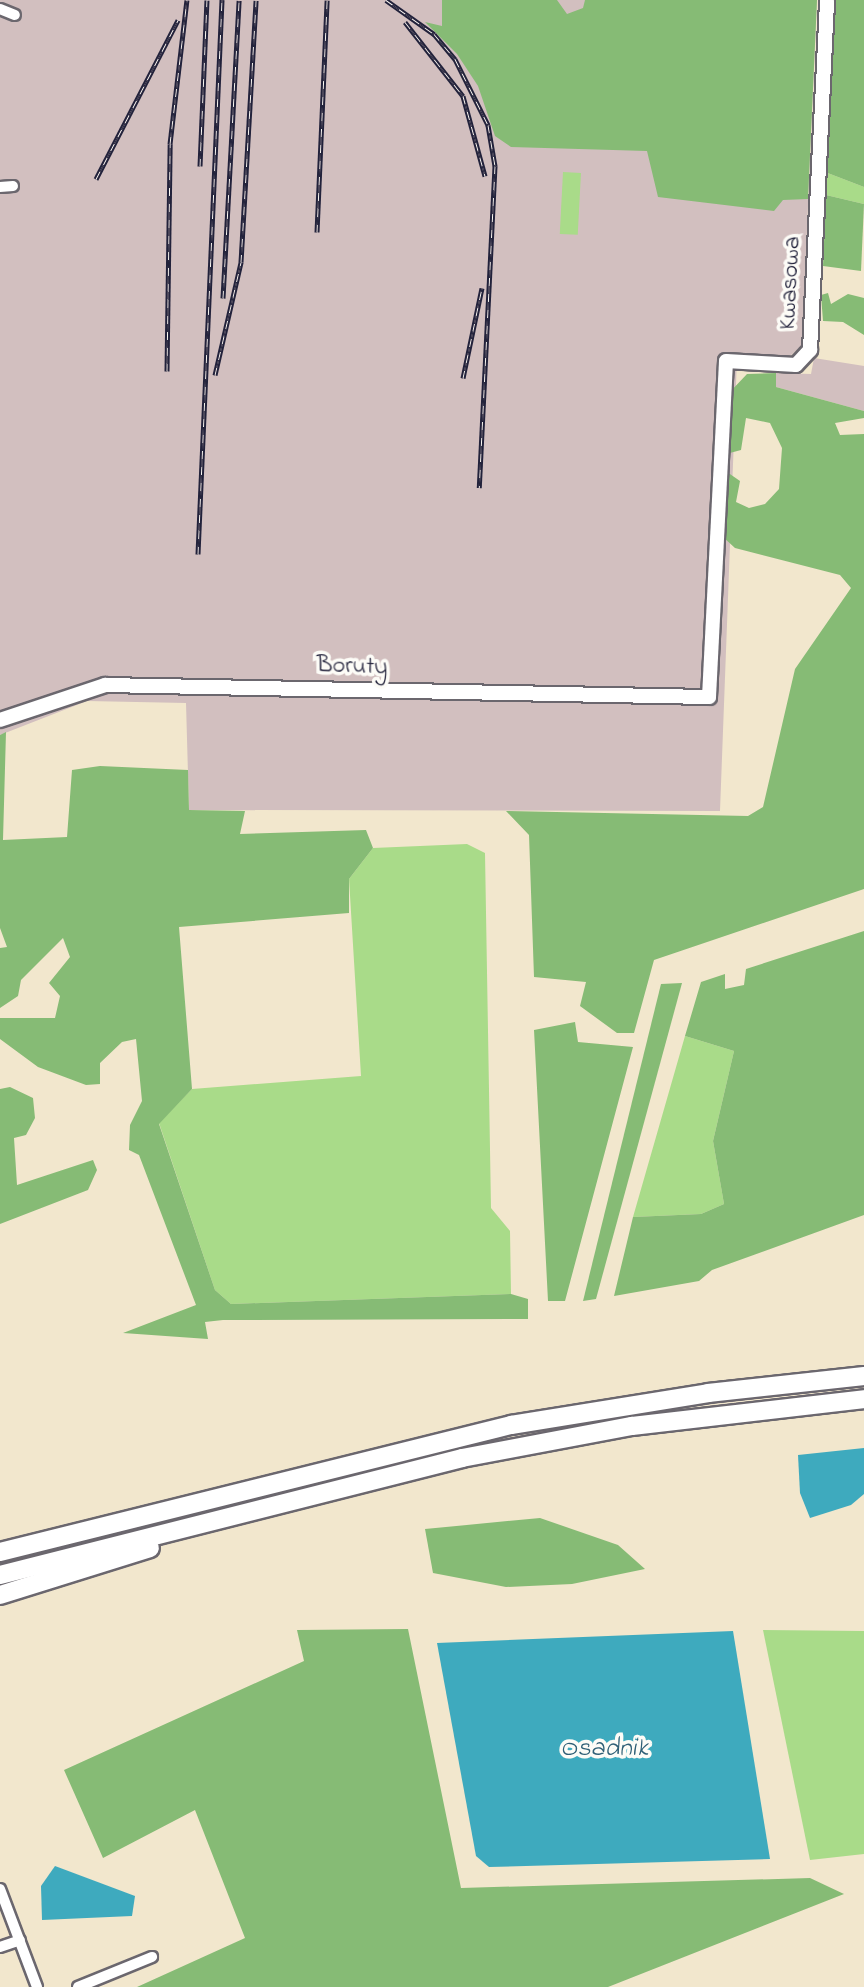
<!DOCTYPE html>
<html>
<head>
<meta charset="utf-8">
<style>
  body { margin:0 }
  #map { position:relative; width:864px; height:1987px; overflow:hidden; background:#f2e7cd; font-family:"Indie Flower",sans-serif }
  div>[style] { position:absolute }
  .industrial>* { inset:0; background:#d2bfbf }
  .green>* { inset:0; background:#a9db89; transform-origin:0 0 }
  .forest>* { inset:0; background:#86bb75 }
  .water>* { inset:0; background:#3eaabe }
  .roads { filter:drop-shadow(2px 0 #6b676e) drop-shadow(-2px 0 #6b676e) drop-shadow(0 2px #6b676e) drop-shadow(0 -2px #6b676e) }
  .street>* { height:10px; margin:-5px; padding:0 5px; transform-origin:5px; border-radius:5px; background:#fff }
  .secondary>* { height:14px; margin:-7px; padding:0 7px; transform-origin:7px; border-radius:7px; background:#fff }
  .highway>* { height:18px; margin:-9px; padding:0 9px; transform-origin:9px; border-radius:9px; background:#fff }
  .rail>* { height:5px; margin-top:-2.5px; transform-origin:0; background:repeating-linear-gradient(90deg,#fdfcf7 0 8px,#22223b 0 16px); box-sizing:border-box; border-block:2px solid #22223b }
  span { translate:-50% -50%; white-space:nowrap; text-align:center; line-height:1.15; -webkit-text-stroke:7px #fdfcf7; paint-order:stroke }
  .street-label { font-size:24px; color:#22223b }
  .water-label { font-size:26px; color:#2f5f76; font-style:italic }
</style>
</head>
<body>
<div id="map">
  <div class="industrial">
    <i style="clip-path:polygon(0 0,817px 0,802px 345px,787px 359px,737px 358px,720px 811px,189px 810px,186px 703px,87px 701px,0 735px)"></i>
    <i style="clip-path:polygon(814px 358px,864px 366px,864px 411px,776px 387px,776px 373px,811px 374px)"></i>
  </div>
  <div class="green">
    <i style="left:563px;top:172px;width:18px;height:62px;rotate:3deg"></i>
    <i style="clip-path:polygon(825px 172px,864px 187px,864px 204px,826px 195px)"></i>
    <i style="clip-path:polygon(467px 844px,485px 853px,491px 1208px,510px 1231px,511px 1294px,231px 1304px,215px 1290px,159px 1123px,192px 1089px,361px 1076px,349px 879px,373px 848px)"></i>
    <i style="clip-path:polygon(685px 1036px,734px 1051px,713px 1141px,724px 1204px,701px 1214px,633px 1217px)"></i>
    <i style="clip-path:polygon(763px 1630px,864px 1631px,864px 1854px,810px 1860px)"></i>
  </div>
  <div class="forest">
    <i style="clip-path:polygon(442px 0,557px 0,567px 14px,583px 8px,585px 0,817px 0,808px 199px,783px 200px,774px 211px,658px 197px,647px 151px,511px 147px,495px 136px,478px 86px,457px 54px,425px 22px,442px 26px)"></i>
    <i style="clip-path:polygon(835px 0,864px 0,864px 187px,825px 172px)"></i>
    <i style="clip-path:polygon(826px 195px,864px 204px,861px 271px,823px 266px)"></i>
    <i style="clip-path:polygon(828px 293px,831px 304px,848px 294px,864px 298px,864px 335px,843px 322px,823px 321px,821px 295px)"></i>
    <i style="clip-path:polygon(776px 373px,776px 387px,864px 411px,864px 418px,835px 423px,840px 435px,864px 434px,864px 889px,654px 960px,634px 1033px,617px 1033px,580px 1006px,586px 982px,534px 977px,529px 835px,506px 811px,748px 816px,763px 807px,795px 669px,851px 588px,840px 575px,735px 548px,723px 537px,727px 472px,740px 481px,736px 502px,749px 508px,765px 504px,779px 489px,782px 448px,770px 423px,746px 418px,741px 450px,726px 454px,729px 393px,747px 374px)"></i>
    <i style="clip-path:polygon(6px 732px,3px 840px,67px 837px,72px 770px,100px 766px,188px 770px,189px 810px,245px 811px,240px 834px,366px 830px,373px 848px,349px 879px,349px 913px,179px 927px,192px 1089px,159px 1124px,215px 1290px,231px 1304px,511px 1294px,528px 1299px,528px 1319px,223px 1320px,205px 1322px,208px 1339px,123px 1333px,196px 1305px,139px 1155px,129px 1150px,130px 1125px,142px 1101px,136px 1039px,122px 1042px,100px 1063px,100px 1084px,86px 1085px,38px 1067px,0 1039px,0 1018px,55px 1018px,60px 996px,49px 983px,70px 957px,63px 938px,21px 980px,18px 996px,0 1008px,0 948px,7px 947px,0 928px,0 735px)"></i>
    <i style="clip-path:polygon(864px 931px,864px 1215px,712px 1270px,699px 1281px,614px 1296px,633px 1217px,701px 1214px,724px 1204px,713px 1141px,734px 1051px,685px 1036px,701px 982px,725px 974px,725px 989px,744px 985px,746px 969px)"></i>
    <i style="clip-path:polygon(682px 983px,596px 1299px,583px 1301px,661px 984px)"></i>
    <i style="clip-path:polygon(575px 1022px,578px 1042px,633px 1047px,565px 1301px,548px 1301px,534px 1030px)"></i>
    <i style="clip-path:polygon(10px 1087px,33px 1098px,35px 1118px,26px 1135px,14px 1138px,17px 1185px,93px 1160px,97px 1170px,88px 1190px,0 1224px,0 1089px)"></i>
    <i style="clip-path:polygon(540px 1518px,618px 1545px,645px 1569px,572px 1584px,506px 1587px,433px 1573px,425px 1529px)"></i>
    <i style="clip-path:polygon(408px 1629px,461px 1888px,810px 1878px,844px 1894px,608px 1987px,137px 1987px,245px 1938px,195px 1810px,103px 1858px,64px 1770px,304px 1661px,297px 1630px)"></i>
  </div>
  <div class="water">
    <i style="clip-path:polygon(864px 1448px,864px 1494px,851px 1505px,810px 1518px,800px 1493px,798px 1455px)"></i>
    <i style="clip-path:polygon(733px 1631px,770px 1859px,489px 1867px,476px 1856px,437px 1643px)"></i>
    <i style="clip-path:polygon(55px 1866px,135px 1896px,132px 1916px,42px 1920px,41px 1886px)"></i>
  </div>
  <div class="roads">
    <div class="street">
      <i style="left:0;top:9px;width:16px;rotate:22deg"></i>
      <i style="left:0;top:187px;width:13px;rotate:-4deg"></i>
      <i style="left:0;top:1889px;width:105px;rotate:69.3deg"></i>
      <i style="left:0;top:1947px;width:21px;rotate:-19deg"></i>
      <i style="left:78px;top:1987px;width:80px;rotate:-22.1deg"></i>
    </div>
    <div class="secondary">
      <i style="left:0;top:720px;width:111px;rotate:-18.4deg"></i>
      <i style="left:105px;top:685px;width:604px;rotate:1.14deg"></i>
      <i style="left:709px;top:697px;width:336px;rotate:-87.1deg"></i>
      <i style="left:726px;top:361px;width:70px;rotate:3.3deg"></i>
      <i style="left:796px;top:365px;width:21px;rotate:-47deg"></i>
      <i style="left:810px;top:350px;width:350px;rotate:-87.2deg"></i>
    </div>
    <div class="highway">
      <i style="left:0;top:1552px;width:527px;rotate:-13.96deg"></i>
      <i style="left:511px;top:1425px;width:200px;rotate:-9.2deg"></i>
      <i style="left:708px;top:1393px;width:157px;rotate:-6.2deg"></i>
      <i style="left:0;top:1575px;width:477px;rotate:-14.2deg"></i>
      <i style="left:462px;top:1458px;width:173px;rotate:-10.7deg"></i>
      <i style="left:632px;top:1426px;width:234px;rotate:-6.6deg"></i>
      <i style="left:0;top:1595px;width:157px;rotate:-17.4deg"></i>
    </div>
  </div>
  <div class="rail">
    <i style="left:386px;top:0;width:59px;rotate:35.3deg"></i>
    <i style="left:434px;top:34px;width:33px;rotate:50deg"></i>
    <i style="left:455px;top:59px;width:74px;rotate:63.4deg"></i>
    <i style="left:488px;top:125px;width:42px;rotate:80.3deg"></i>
    <i style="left:495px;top:166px;width:322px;rotate:92.8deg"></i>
    <i style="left:405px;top:22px;width:94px;rotate:51.9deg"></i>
    <i style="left:463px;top:96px;width:83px;rotate:74.6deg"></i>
    <i style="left:200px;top:166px;width:166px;rotate:-87.6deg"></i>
    <i style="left:96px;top:179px;width:179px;rotate:-62.7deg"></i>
    <i style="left:317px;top:232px;width:232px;rotate:-87.5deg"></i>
    <i style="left:223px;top:298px;width:298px;rotate:-86.9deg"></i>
    <i style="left:167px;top:371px;width:227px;rotate:-89.2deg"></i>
    <i style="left:170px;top:144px;width:145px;rotate:-83.3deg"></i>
    <i style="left:215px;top:375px;width:116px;rotate:-77deg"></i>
    <i style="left:241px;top:262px;width:262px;rotate:-86.7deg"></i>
    <i style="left:463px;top:378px;width:92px;rotate:-78.1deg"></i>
    <i style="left:198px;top:554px;width:555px;rotate:-87.52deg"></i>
  </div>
  <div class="street-label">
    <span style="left:791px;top:283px;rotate:-87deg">Kwasowa</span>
    <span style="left:352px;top:667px;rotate:2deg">Boruty</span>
  </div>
  <div class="water-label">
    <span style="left:604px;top:1750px">Osadnik</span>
  </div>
</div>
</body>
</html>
